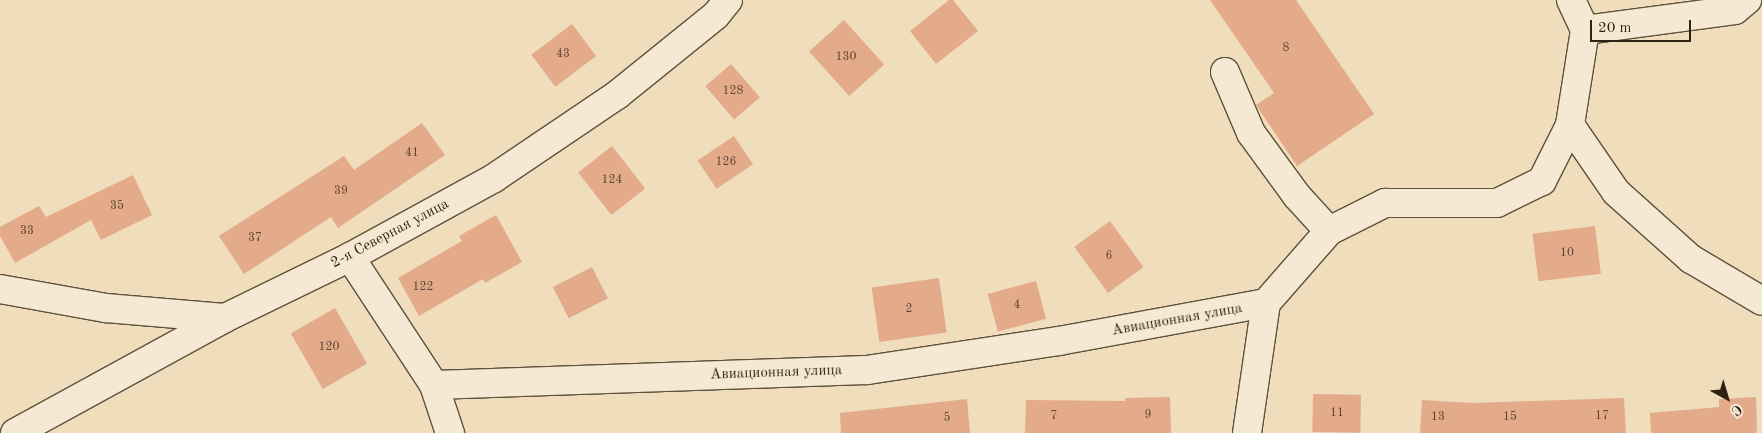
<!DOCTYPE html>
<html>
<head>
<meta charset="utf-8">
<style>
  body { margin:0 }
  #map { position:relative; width:1762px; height:433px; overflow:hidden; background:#efddbb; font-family:"Old Standard TT",serif }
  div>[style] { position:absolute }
  .building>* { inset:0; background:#e3ab8a; transform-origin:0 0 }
  .roads { filter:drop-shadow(1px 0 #5e513e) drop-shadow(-1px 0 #5e513e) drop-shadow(0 1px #5e513e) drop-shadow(0 -1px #5e513e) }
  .minor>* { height:28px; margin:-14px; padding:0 14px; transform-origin:14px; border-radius:14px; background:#f5e9d3 }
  span { translate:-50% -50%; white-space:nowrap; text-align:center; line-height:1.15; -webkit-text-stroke:4px #f5e9d3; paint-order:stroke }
  .number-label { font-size:12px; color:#5b4432 }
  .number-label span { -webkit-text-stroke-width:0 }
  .street-label { font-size:15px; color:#2e2214 }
  .north { position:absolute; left:1702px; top:373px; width:50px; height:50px; -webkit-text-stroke:4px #f5e9d3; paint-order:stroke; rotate:141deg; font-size:14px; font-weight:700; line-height:20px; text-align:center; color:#2e2214 }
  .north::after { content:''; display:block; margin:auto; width:18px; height:22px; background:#2e2214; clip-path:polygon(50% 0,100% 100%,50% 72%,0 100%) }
  .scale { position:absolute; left:1590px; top:20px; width:101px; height:22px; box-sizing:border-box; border:2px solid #2e2214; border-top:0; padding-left:6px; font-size:15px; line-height:18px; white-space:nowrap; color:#2e2214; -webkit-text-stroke:4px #f5e9d3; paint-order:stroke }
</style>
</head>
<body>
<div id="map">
  <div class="building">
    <i style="clip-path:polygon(949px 0,953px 0,978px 31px,936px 64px,910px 31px)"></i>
    <i style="clip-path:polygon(1210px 0,1296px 0,1374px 114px,1297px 166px,1256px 105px,1274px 93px)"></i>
    <i style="left:844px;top:20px;width:60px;height:47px;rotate:48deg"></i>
    <i style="left:572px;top:24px;width:40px;height:51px;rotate:53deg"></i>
    <i style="left:731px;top:64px;width:44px;height:34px;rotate:49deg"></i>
    <i style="clip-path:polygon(422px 123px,445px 155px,338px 228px,331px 217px,244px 274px,219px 236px,344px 156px,354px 170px)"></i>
    <i style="left:734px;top:136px;width:34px;height:44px;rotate:56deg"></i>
    <i style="left:612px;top:146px;width:54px;height:43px;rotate:52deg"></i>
    <i style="clip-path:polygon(133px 175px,152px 215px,101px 240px,91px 220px,15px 263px,0 236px,0 227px,39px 206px,46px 217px)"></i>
    <i style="clip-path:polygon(496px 215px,522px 262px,485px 283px,483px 279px,419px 316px,398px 278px,462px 241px,459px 236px)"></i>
    <i style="left:1110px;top:221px;width:57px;height:44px;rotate:54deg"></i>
    <i style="left:1595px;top:226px;width:48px;height:63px;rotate:83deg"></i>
    <i style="left:592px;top:267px;width:35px;height:44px;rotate:63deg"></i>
    <i style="left:939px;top:278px;width:55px;height:68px;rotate:82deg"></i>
    <i style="left:1036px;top:281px;width:39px;height:50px;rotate:75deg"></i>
    <i style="left:335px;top:308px;width:64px;height:51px;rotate:60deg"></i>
    <i style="left:1313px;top:394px;width:48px;height:38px;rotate:1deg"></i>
    <i style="clip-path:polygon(1170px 397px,1171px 433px,1025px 433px,1026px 400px,1125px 401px,1125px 398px)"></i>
    <i style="clip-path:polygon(1756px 397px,1757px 433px,1651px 433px,1650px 413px,1719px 407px,1719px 399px)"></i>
    <i style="clip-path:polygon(1624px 398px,1626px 433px,1420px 433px,1422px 400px,1472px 403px)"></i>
    <i style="clip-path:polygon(967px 399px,970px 433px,841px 433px,840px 413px)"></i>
  </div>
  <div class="roads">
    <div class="minor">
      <i style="left:1571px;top:0;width:33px;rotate:65deg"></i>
      <i style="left:1585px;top:30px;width:96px;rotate:99deg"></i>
      <i style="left:1570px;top:125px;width:81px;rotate:55.5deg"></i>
      <i style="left:1616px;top:192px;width:101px;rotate:41.8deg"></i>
      <i style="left:1691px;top:259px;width:82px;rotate:30.6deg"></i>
      <i style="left:1585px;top:30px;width:151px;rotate:-7.6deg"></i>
      <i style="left:1735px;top:10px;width:16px;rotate:-40deg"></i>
      <i style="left:1225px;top:72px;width:66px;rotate:66.9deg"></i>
      <i style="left:1251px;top:133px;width:78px;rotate:53.9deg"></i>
      <i style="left:1297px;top:196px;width:47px;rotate:47.6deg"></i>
      <i style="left:350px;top:257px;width:153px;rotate:56.7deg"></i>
      <i style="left:434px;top:385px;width:433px;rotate:-2deg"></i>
      <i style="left:867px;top:370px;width:194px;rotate:-8.6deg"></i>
      <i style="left:1059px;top:341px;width:210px;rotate:-10.4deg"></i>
      <i style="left:0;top:289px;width:108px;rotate:10.2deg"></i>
      <i style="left:106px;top:308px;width:119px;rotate:4.8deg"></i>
      <i style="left:225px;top:318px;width:139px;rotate:-26deg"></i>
      <i style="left:350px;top:257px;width:164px;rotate:-28.7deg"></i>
      <i style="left:494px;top:178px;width:148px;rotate:-34deg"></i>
      <i style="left:617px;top:95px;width:127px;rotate:-38.9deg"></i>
      <i style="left:716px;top:15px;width:19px;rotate:-51deg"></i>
      <i style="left:434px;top:385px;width:51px;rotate:71.6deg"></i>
      <i style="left:15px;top:433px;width:239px;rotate:-28.7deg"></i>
      <i style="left:1247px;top:433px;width:131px;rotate:-81.7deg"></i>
      <i style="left:1266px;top:303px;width:96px;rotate:-48.8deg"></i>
      <i style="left:1329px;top:231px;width:63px;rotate:-26.6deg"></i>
      <i style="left:1385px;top:203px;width:112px"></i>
      <i style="left:1497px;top:203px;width:50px;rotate:-26.1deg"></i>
      <i style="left:1542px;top:181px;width:63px;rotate:-63.4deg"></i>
    </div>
  </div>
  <div class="number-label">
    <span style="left:1286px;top:49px">8</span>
    <span style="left:563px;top:55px">43</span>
    <span style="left:846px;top:58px">130</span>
    <span style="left:733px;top:92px">128</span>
    <span style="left:412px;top:154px">41</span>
    <span style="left:726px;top:163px">126</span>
    <span style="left:612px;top:181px">124</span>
    <span style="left:341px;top:192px">39</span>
    <span style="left:117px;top:207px">35</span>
    <span style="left:27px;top:232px">33</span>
    <span style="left:255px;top:239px">37</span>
    <span style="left:1567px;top:254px">10</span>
    <span style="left:1109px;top:257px">6</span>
    <span style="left:423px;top:288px">122</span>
    <span style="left:1017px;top:306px">4</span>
    <span style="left:909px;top:310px">2</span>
    <span style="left:329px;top:348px">120</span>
    <span style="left:1337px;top:414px">11</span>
    <span style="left:1148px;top:416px">9</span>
    <span style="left:1054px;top:417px">7</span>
    <span style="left:1602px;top:417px">17</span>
    <span style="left:1438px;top:418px">13</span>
    <span style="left:1510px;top:418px">15</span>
    <span style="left:947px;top:419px">5</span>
  </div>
  <div class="street-label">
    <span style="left:390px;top:234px;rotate:-28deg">2-я Северная улица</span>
    <span style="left:1177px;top:320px;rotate:-10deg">Авиационная улица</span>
    <span style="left:776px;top:373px;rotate:-2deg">Авиационная улица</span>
  </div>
  <div class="north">С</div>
  <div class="scale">20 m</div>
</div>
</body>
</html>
